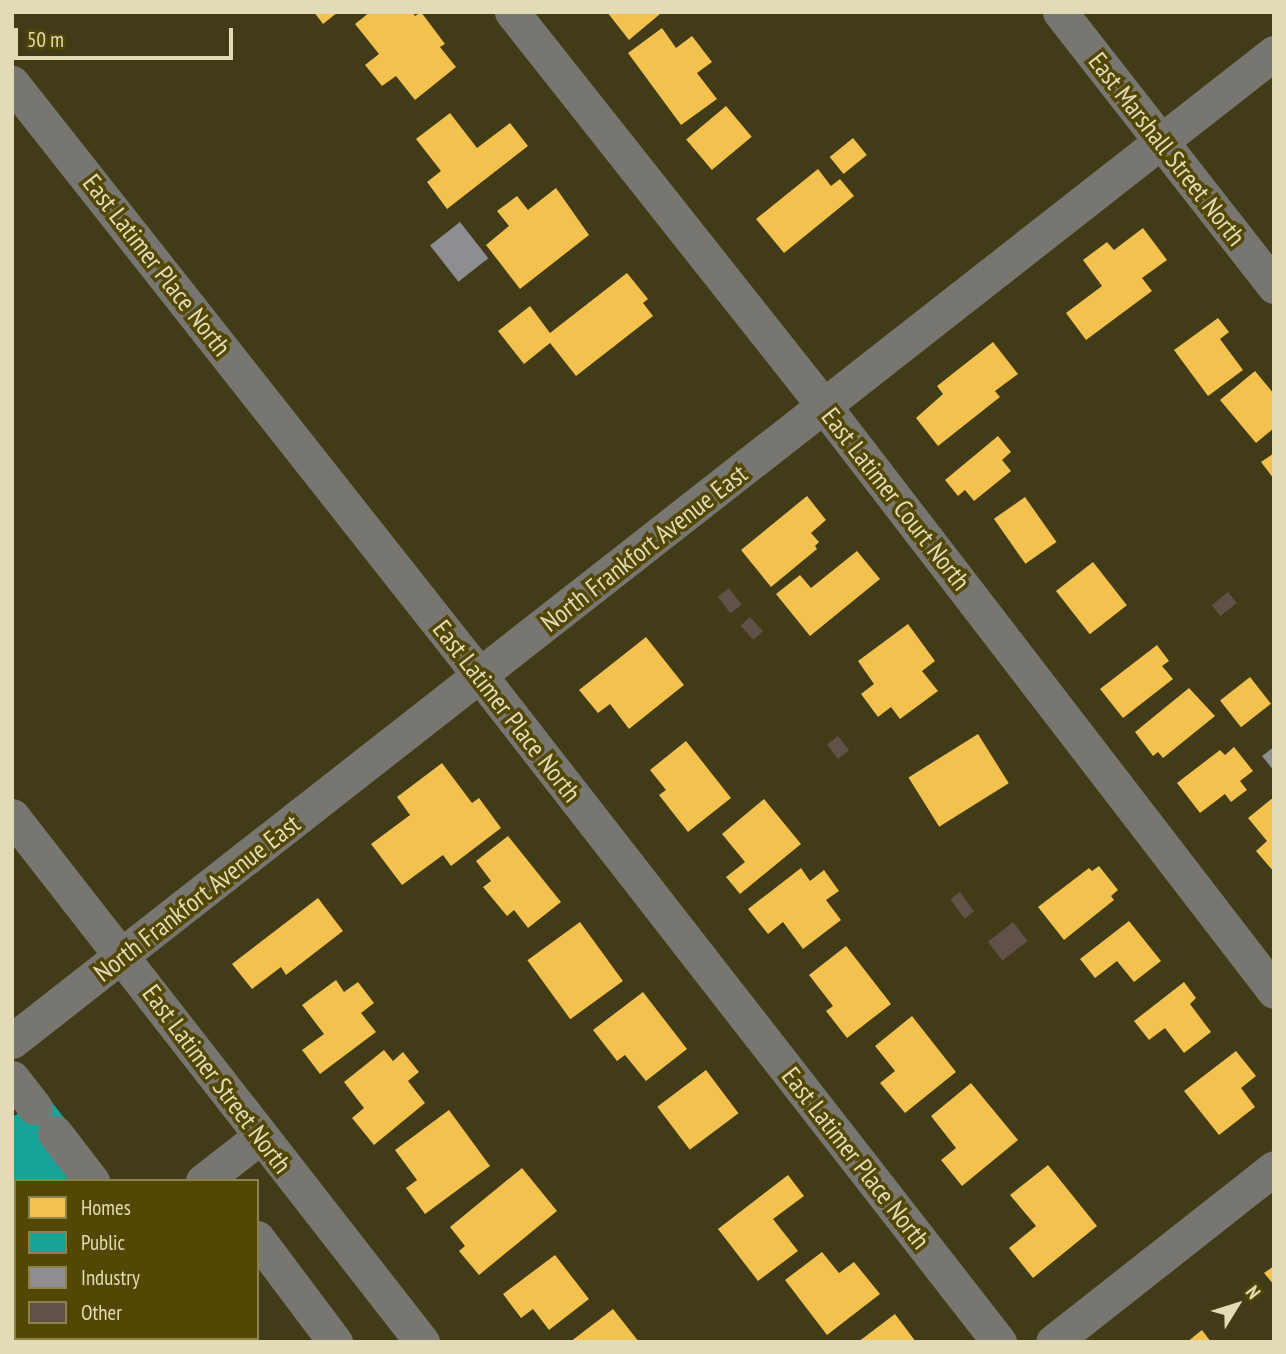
<!DOCTYPE html>
<html>
<head>
<meta charset="utf-8">
<style>
  body { margin:0 }
  #map { position:relative; width:1286px; height:1354px; overflow:hidden; background:#423b18; font-family:"PT Sans Narrow",sans-serif }
  div>[style] { position:absolute }
  .homes>* { inset:0; background:#f2c14e; transform-origin:0 0 }
  .public>* { inset:0; background:#17a398 }
  .industry>* { inset:0; background:#8d8d92; transform-origin:0 0 }
  .building>* { inset:0; background:#605249; transform-origin:0 0 }
  .minor>* { height:35px; margin:-17.5px; padding:0 17.5px; transform-origin:17.5px; border-radius:17.5px; background:#787670 }
  span { translate:-50% -50%; white-space:nowrap; text-align:center; line-height:1.15; -webkit-text-stroke:7px #534706; paint-order:stroke }
  .street-label { font-size:26px; color:#e3dbb6 }
  .frame { position:absolute; inset:0; border:14px solid #e3dbb6; pointer-events:none }
  .legend { position:absolute; left:14px; top:1179px; width:245px; height:161px; box-sizing:border-box; background:#534706; border:2px solid #8d824c; margin:0; padding:9px 12px; list-style:none; font-size:21px; color:#e3dbb6 }
  .legend li { display:flex; align-items:center; gap:14px; height:35px }
  .legend b { width:35px; border:2px solid #8d824c }
  .north { position:absolute; left:1202px; top:1270px; width:70px; height:70px; -webkit-text-stroke:5px #534706; paint-order:stroke; rotate:52deg; font-size:19px; font-weight:700; line-height:28px; text-align:center; color:#e3dbb6 }
  .north::after { content:''; display:block; margin:auto; width:24px; height:32px; background:#e3dbb6; clip-path:polygon(50% 0,100% 100%,50% 72%,0 100%) }
  .scale { position:absolute; left:14px; top:28px; width:219px; height:32px; box-sizing:border-box; border:4px solid #e3dbb6; border-top:0; padding-left:9px; font-size:21px; line-height:24px; white-space:nowrap; color:#e3dbb6; -webkit-text-stroke:5px #534706; paint-order:stroke }
</style>
</head>
<body>
<div id="map">
  <div class="homes">
    <i style="clip-path:polygon(314px 12px,338px 12px,323px 24px)"></i>
    <i style="clip-path:polygon(370px 12px,412px 12px,415px 16px,421px 12px,445px 44px,440px 47px,456px 67px,415px 100px,396px 76px,382px 86px,365px 65px,379px 54px,355px 24px)"></i>
    <i style="clip-path:polygon(607px 12px,659px 12px,660px 14px,629px 40px)"></i>
    <i style="clip-path:polygon(662px 28px,676px 48px,692px 36px,712px 62px,697px 73px,717px 99px,681px 125px,628px 53px)"></i>
    <i style="left:726px;top:106px;width:40px;height:52px;rotate:50deg"></i>
    <i style="clip-path:polygon(450px 113px,477px 148px,510px 123px,528px 146px,447px 209px,427px 182px,441px 171px,416px 139px)"></i>
    <i style="left:853px;top:138px;width:22px;height:30px;rotate:51deg"></i>
    <i style="clip-path:polygon(818px 169px,831px 186px,840px 179px,854px 196px,784px 253px,756px 219px)"></i>
    <i style="clip-path:polygon(556px 188px,589px 235px,520px 289px,486px 245px,509px 226px,497px 211px,517px 196px,528px 210px)"></i>
    <i style="clip-path:polygon(1143px 228px,1167px 260px,1142px 278px,1152px 291px,1086px 340px,1066px 313px,1102px 286px,1083px 260px,1107px 242px,1114px 250px)"></i>
    <i style="clip-path:polygon(627px 273px,648px 299px,643px 303px,653px 316px,576px 376px,550px 343px,524px 364px,498px 331px,530px 306px,550px 333px)"></i>
    <i style="clip-path:polygon(1218px 318px,1229px 332px,1220px 339px,1243px 370px,1208px 396px,1174px 350px)"></i>
    <i style="clip-path:polygon(993px 342px,1018px 374px,995px 391px,1000px 397px,938px 446px,916px 418px,943px 394px,937px 386px)"></i>
    <i style="clip-path:polygon(1255px 371px,1274px 394px,1274px 428px,1256px 443px,1220px 400px)"></i>
    <i style="clip-path:polygon(998px 436px,1011px 452px,1002px 460px,1011px 471px,974px 501px,965px 490px,958px 496px,945px 480px)"></i>
    <i style="clip-path:polygon(1274px 453px,1274px 479px,1261px 462px)"></i>
    <i style="clip-path:polygon(807px 496px,826px 520px,811px 533px,819px 542px,815px 546px,817px 549px,771px 587px,741px 550px)"></i>
    <i style="left:1025px;top:497px;width:55px;height:38px;rotate:55deg"></i>
    <i style="clip-path:polygon(857px 551px,880px 579px,810px 636px,776px 594px,800px 575px,811px 588px)"></i>
    <i style="left:1093px;top:562px;width:55px;height:47px;rotate:52deg"></i>
    <i style="clip-path:polygon(908px 624px,935px 661px,922px 671px,938px 691px,900px 719px,891px 707px,878px 717px,861px 694px,874px 684px,858px 661px)"></i>
    <i style="clip-path:polygon(646px 637px,684px 685px,629px 729px,610px 704px,598px 713px,579px 690px)"></i>
    <i style="clip-path:polygon(1157px 645px,1169px 661px,1162px 666px,1173px 679px,1123px 718px,1100px 689px)"></i>
    <i style="left:1250px;top:677px;width:34px;height:38px;rotate:52deg"></i>
    <i style="clip-path:polygon(1189px 688px,1215px 716px,1163px 758px,1158px 752px,1153px 756px,1135px 732px)"></i>
    <i style="left:978px;top:734px;width:58px;height:82px;rotate:58deg"></i>
    <i style="clip-path:polygon(686px 741px,731px 798px,688px 832px,659px 795px,666px 790px,650px 770px)"></i>
    <i style="clip-path:polygon(1234px 747px,1253px 771px,1240px 781px,1247px 790px,1231px 802px,1225px 794px,1200px 813px,1177px 783px,1220px 750px,1225px 755px)"></i>
    <i style="clip-path:polygon(442px 763px,472px 803px,479px 798px,501px 828px,451px 866px,443px 855px,402px 885px,371px 844px,410px 815px,397px 797px)"></i>
    <i style="clip-path:polygon(1274px 797px,1274px 872px,1256px 851px,1267px 841px,1248px 818px)"></i>
    <i style="clip-path:polygon(764px 799px,801px 844px,740px 894px,726px 877px,745px 862px,722px 834px)"></i>
    <i style="clip-path:polygon(508px 836px,561px 902px,528px 928px,514px 910px,507px 916px,483px 887px,491px 881px,476px 861px)"></i>
    <i style="clip-path:polygon(1099px 866px,1118px 890px,1111px 896px,1114px 900px,1064px 940px,1038px 907px,1089px 868px,1092px 871px)"></i>
    <i style="clip-path:polygon(801px 868px,810px 881px,824px 870px,839px 891px,826px 900px,841px 920px,803px 949px,783px 922px,768px 934px,748px 909px)"></i>
    <i style="clip-path:polygon(318px 898px,343px 931px,286px 975px,281px 967px,252px 989px,232px 964px)"></i>
    <i style="clip-path:polygon(1129px 921px,1161px 961px,1134px 982px,1117px 961px,1095px 978px,1080px 959px)"></i>
    <i style="left:580px;top:922px;width:73px;height:65px;rotate:54deg"></i>
    <i style="clip-path:polygon(846px 946px,891px 1004px,847px 1038px,826px 1011px,833px 1006px,809px 975px)"></i>
    <i style="clip-path:polygon(336px 980px,344px 992px,358px 982px,374px 1003px,361px 1013px,376px 1032px,320px 1074px,302px 1050px,324px 1034px,302px 1005px)"></i>
    <i style="clip-path:polygon(1184px 982px,1196px 998px,1190px 1004px,1211px 1032px,1184px 1053px,1165px 1028px,1149px 1040px,1134px 1021px)"></i>
    <i style="clip-path:polygon(643px 992px,687px 1049px,646px 1081px,625px 1055px,617px 1061px,593px 1030px)"></i>
    <i style="clip-path:polygon(912px 1016px,956px 1072px,905px 1113px,880px 1083px,895px 1071px,875px 1046px)"></i>
    <i style="clip-path:polygon(384px 1050px,393px 1061px,403px 1052px,419px 1072px,408px 1081px,425px 1103px,374px 1145px,352px 1118px,364px 1108px,344px 1082px)"></i>
    <i style="clip-path:polygon(1236px 1051px,1256px 1076px,1241px 1088px,1255px 1107px,1219px 1135px,1184px 1091px)"></i>
    <i style="left:706px;top:1070px;width:54px;height:61px;rotate:53deg"></i>
    <i style="clip-path:polygon(971px 1083px,1018px 1140px,962px 1186px,941px 1160px,956px 1148px,931px 1116px)"></i>
    <i style="clip-path:polygon(449px 1110px,490px 1166px,425px 1214px,406px 1188px,417px 1180px,395px 1150px)"></i>
    <i style="clip-path:polygon(1048px 1165px,1097px 1226px,1033px 1278px,1009px 1248px,1036px 1226px,1010px 1195px)"></i>
    <i style="clip-path:polygon(522px 1168px,557px 1211px,479px 1275px,459px 1251px,465px 1246px,450px 1227px)"></i>
    <i style="clip-path:polygon(788px 1175px,804px 1196px,773px 1219px,798px 1251px,758px 1281px,718px 1229px)"></i>
    <i style="clip-path:polygon(822px 1252px,839px 1273px,854px 1262px,880px 1294px,827px 1335px,785px 1280px)"></i>
    <i style="clip-path:polygon(555px 1255px,589px 1299px,549px 1330px,533px 1309px,521px 1318px,503px 1294px)"></i>
    <i style="clip-path:polygon(1274px 1266px,1274px 1285px,1264px 1273px)"></i>
    <i style="clip-path:polygon(613px 1309px,639px 1342px,570px 1342px)"></i>
    <i style="clip-path:polygon(895px 1314px,916px 1342px,858px 1342px)"></i>
    <i style="clip-path:polygon(1202px 1330px,1211px 1342px,1187px 1342px)"></i>
  </div>
  <div class="public">
    <i style="clip-path:polygon(48px 1097px,68px 1123px,70px 1181px,16px 1181px,16px 1307px,12px 1309px,12px 1117px)"></i>
  </div>
  <div class="industry">
    <i style="left:460px;top:222px;width:46px;height:38px;rotate:52deg"></i>
    <i style="clip-path:polygon(1274px 747px,1274px 771px,1262px 756px)"></i>
  </div>
  <div class="building">
    <i style="left:729px;top:588px;width:21px;height:14px;rotate:53deg"></i>
    <i style="left:1228px;top:592px;width:14px;height:21px;rotate:51deg"></i>
    <i style="left:750px;top:617px;width:19px;height:13px;rotate:47deg"></i>
    <i style="left:838px;top:736px;width:18px;height:14px;rotate:52deg"></i>
    <i style="left:960px;top:892px;width:24px;height:12px;rotate:54deg"></i>
    <i style="left:1013px;top:922px;width:24px;height:32px;rotate:52deg"></i>
  </div>
  <div class="minor">
    <i style="left:512px;top:12px;width:503px;rotate:51.63deg"></i>
    <i style="left:824px;top:406px;width:738px;rotate:52.43deg"></i>
    <i style="left:1060px;top:12px;width:348px;rotate:52deg"></i>
    <i style="left:12px;top:83px;width:757px;rotate:51.71deg"></i>
    <i style="left:481px;top:677px;width:843px;rotate:52.08deg"></i>
    <i style="left:12px;top:816px;width:667px;rotate:52.06deg"></i>
    <i style="left:12px;top:1041px;width:1603px;rotate:-38.06deg"></i>
    <i style="left:12px;top:1078px;width:37px;rotate:52deg"></i>
    <i style="left:55px;top:1133px;width:61px;rotate:52.4deg"></i>
    <i style="left:203px;top:1181px;width:72px;rotate:-37.7deg"></i>
    <i style="left:257px;top:1238px;width:130px;rotate:53.1deg"></i>
    <i style="left:12px;top:1326px;width:4px;rotate:-27deg"></i>
    <i style="left:87px;top:1342px;width:6px;rotate:-39deg"></i>
    <i style="left:1053px;top:1342px;width:281px;rotate:-38.2deg"></i>
  </div>
  <div class="street-label">
    <span style="left:1167px;top:149px;rotate:52deg">East Marshall Street North</span>
    <span style="left:157px;top:265px;rotate:52deg">East Latimer Place North</span>
    <span style="left:896px;top:499px;rotate:52deg">East Latimer Court North</span>
    <span style="left:644px;top:548px;rotate:-38deg">North Frankfort Avenue East</span>
    <span style="left:507px;top:711px;rotate:52deg">East Latimer Place North</span>
    <span style="left:197px;top:898px;rotate:-38deg">North Frankfort Avenue East</span>
    <span style="left:217px;top:1079px;rotate:53deg">East Latimer Street North</span>
    <span style="left:856px;top:1158px;rotate:52deg">East Latimer Place North</span>
  </div>
  <div class="frame"></div>
  <ul class="legend">
  <li><b style="height:19px;background:#f2c14e"></b>Homes</li>
  <li><b style="height:19px;background:#17a398"></b>Public</li>
  <li><b style="height:19px;background:#8d8d92"></b>Industry</li>
  <li><b style="height:19px;background:#605249"></b>Other</li>
  </ul>
  <div class="north">N</div>
  <div class="scale">50 m</div>
</div>
</body>
</html>
